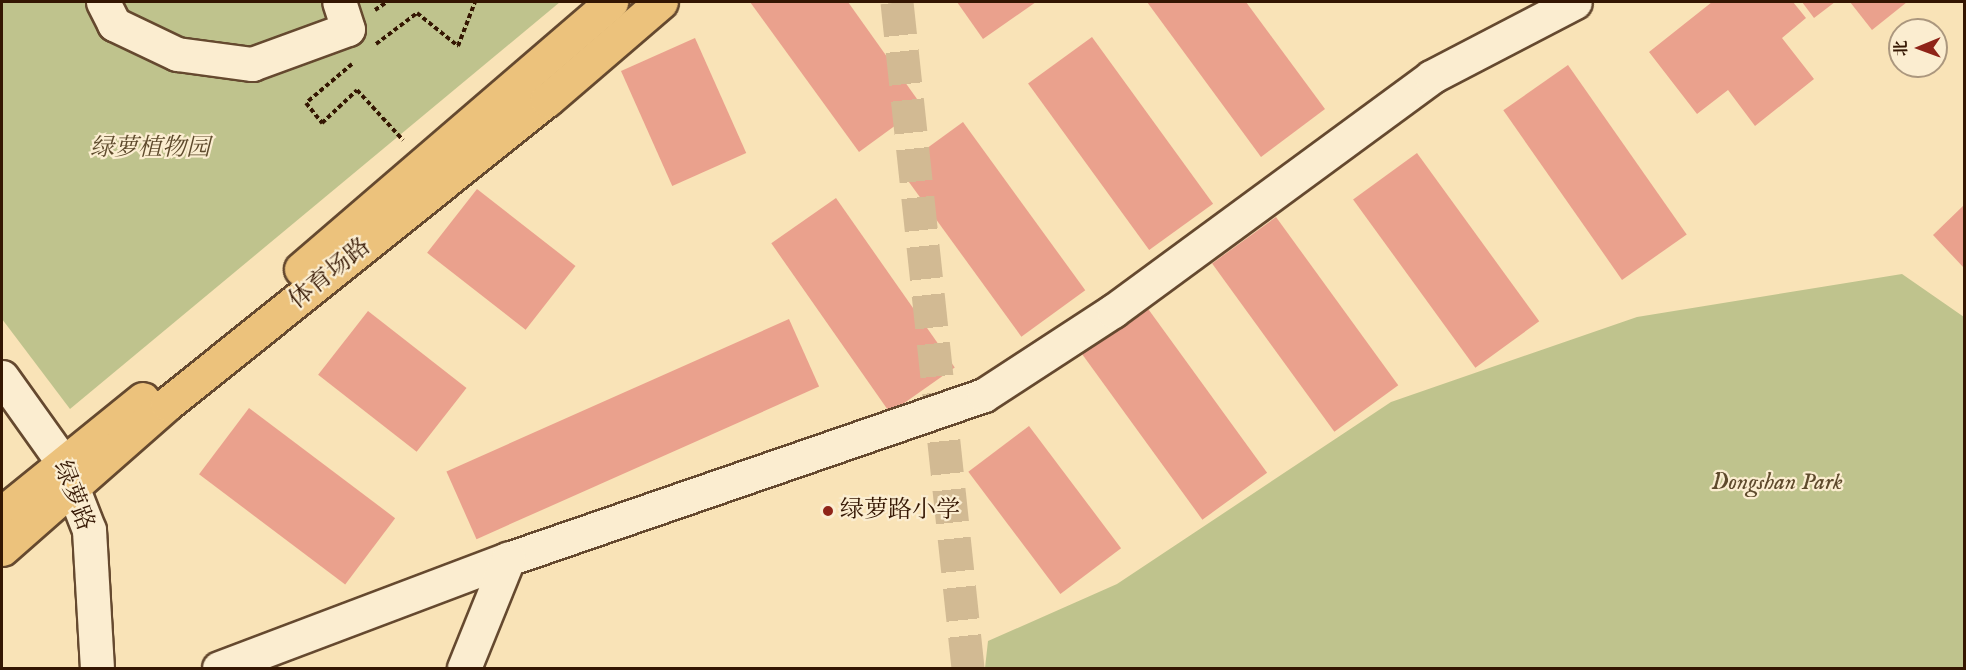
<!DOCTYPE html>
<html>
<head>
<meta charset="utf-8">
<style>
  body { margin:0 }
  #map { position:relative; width:1966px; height:670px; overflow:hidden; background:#f9e3b7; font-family:"IM FELL English","Noto Serif SC",serif }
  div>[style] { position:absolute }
  .green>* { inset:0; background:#bfc38d }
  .building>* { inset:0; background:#eaa18d; transform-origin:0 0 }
  .major-tunnel>* { height:33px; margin-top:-16.5px; transform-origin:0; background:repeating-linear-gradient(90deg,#d2ba93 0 33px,transparent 0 49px) }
  .path>* { height:4px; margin-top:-2px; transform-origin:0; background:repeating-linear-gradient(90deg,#341602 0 4.5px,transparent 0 7.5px) }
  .roads { filter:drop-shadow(2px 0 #65492f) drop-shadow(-2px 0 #65492f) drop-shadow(0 2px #65492f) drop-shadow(0 -2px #65492f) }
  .minor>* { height:33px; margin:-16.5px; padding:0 16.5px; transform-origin:16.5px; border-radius:16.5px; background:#fbedd0 }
  .major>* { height:33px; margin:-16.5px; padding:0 16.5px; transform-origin:16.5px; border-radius:16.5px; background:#ecc27c }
  .dots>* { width:16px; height:16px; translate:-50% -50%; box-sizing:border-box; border:3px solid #fbedd0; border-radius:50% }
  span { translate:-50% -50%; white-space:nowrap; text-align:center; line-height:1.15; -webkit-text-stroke:4.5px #fbedd0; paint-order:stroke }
  .park-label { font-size:24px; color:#5e4a2c; font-style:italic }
  .street-label { font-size:24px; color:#341602 }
  .poi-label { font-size:24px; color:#341602 }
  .left { translate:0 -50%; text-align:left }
  .frame { position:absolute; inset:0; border:3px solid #341602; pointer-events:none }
  .north { position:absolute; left:1888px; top:18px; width:60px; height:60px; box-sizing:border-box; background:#fbedd0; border:2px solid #ab977e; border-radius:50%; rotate:269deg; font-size:16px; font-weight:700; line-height:24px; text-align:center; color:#341602 }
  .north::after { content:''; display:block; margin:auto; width:21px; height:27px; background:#8f2418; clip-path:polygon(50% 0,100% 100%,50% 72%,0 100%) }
</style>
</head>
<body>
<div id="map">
  <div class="green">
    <i style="clip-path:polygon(2px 2px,560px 2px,70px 409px,2px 319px)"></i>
    <i style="clip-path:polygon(1902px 274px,1964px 317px,1964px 668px,985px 668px,988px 641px,1117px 584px,1391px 402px,1637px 317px)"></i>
  </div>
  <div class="building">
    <i style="clip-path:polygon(750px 2px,848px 2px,922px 106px,859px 152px)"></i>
    <i style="clip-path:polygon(957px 2px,1036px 2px,983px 39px)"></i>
    <i style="clip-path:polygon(1147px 2px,1246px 2px,1325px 109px,1261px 157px)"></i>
    <i style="clip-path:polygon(1712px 2px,1793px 2px,1806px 18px,1782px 38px,1814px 79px,1755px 126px,1728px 90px,1697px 114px,1649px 52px)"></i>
    <i style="clip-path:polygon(1802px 2px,1835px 2px,1814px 18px)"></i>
    <i style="clip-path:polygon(1850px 2px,1907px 2px,1872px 30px)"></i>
    <i style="left:1092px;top:37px;width:206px;height:79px;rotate:54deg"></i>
    <i style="left:695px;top:38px;width:126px;height:81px;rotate:66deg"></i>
    <i style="left:1568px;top:65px;width:207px;height:79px;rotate:55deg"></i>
    <i style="left:963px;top:122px;width:208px;height:79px;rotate:54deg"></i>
    <i style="left:1417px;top:153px;width:208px;height:79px;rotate:54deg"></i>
    <i style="left:477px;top:189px;width:125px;height:81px;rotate:38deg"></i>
    <i style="left:836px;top:198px;width:207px;height:79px;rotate:55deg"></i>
    <i style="clip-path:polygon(1964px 205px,1964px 268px,1933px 235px)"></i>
    <i style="left:1276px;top:217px;width:208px;height:79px;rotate:54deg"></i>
    <i style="left:1146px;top:306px;width:206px;height:80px;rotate:54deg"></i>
    <i style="left:368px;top:311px;width:125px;height:81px;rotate:38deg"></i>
    <i style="left:789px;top:319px;width:74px;height:375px;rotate:66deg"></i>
    <i style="left:249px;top:408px;width:183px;height:83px;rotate:37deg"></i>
    <i style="left:1029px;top:426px;width:153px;height:76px;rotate:53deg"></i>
  </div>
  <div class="major-tunnel">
    <i style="left:897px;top:2px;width:670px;rotate:83.91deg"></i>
  </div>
  <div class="path">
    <i style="left:375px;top:10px;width:14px;rotate:-34deg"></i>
    <i style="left:376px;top:44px;width:51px;rotate:-37.1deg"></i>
    <i style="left:417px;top:13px;width:53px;rotate:38.8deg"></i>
    <i style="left:458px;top:46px;width:47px;rotate:-68.9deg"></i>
    <i style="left:352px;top:64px;width:60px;rotate:139.7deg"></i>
    <i style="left:306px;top:103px;width:26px;rotate:51deg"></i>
    <i style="left:322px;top:123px;width:48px;rotate:-43.3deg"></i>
    <i style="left:357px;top:90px;width:68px;rotate:47.4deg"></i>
  </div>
  <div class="roads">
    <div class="minor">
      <i style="left:103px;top:2px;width:25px;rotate:63deg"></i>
      <i style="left:114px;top:24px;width:70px;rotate:25.5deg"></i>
      <i style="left:177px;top:54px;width:76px;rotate:7.6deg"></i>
      <i style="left:252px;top:64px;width:102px;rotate:-20deg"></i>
      <i style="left:348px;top:29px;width:28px;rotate:-108deg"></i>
      <i style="left:2px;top:377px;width:103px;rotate:54.5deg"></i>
      <i style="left:62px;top:461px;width:74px;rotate:68.6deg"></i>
      <i style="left:89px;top:530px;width:138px;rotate:86.7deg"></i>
      <i style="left:219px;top:668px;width:309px;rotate:-20.7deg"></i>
      <i style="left:508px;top:559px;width:503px;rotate:-19.01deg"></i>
      <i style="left:984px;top:395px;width:154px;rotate:-33.1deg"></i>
      <i style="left:1113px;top:311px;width:395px;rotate:-36.3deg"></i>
      <i style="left:1431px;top:77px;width:162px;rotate:-27.5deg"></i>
      <i style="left:464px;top:668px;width:118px;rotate:-68deg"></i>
    </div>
    <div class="major">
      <i style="left:301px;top:269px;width:409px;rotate:-40.7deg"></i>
      <i style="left:2px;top:513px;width:181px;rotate:-39deg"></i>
      <i style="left:2px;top:549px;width:220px;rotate:-41.3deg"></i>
      <i style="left:167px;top:404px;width:487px;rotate:-38.7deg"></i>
      <i style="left:547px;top:100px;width:150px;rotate:-40.7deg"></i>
    </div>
  </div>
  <div class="dots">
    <i style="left:828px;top:511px;background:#8f2418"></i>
  </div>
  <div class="park-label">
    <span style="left:150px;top:149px">绿萝植物园</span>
    <span style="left:1777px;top:483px">Dongshan Park</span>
  </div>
  <div class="street-label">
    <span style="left:330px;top:274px;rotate:-39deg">体育场路</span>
    <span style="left:73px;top:496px;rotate:69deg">绿萝路</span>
  </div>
  <div class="poi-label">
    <span class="left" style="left:840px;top:511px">绿萝路小学</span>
  </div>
  <div class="frame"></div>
  <div class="north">北</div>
</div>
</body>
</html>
